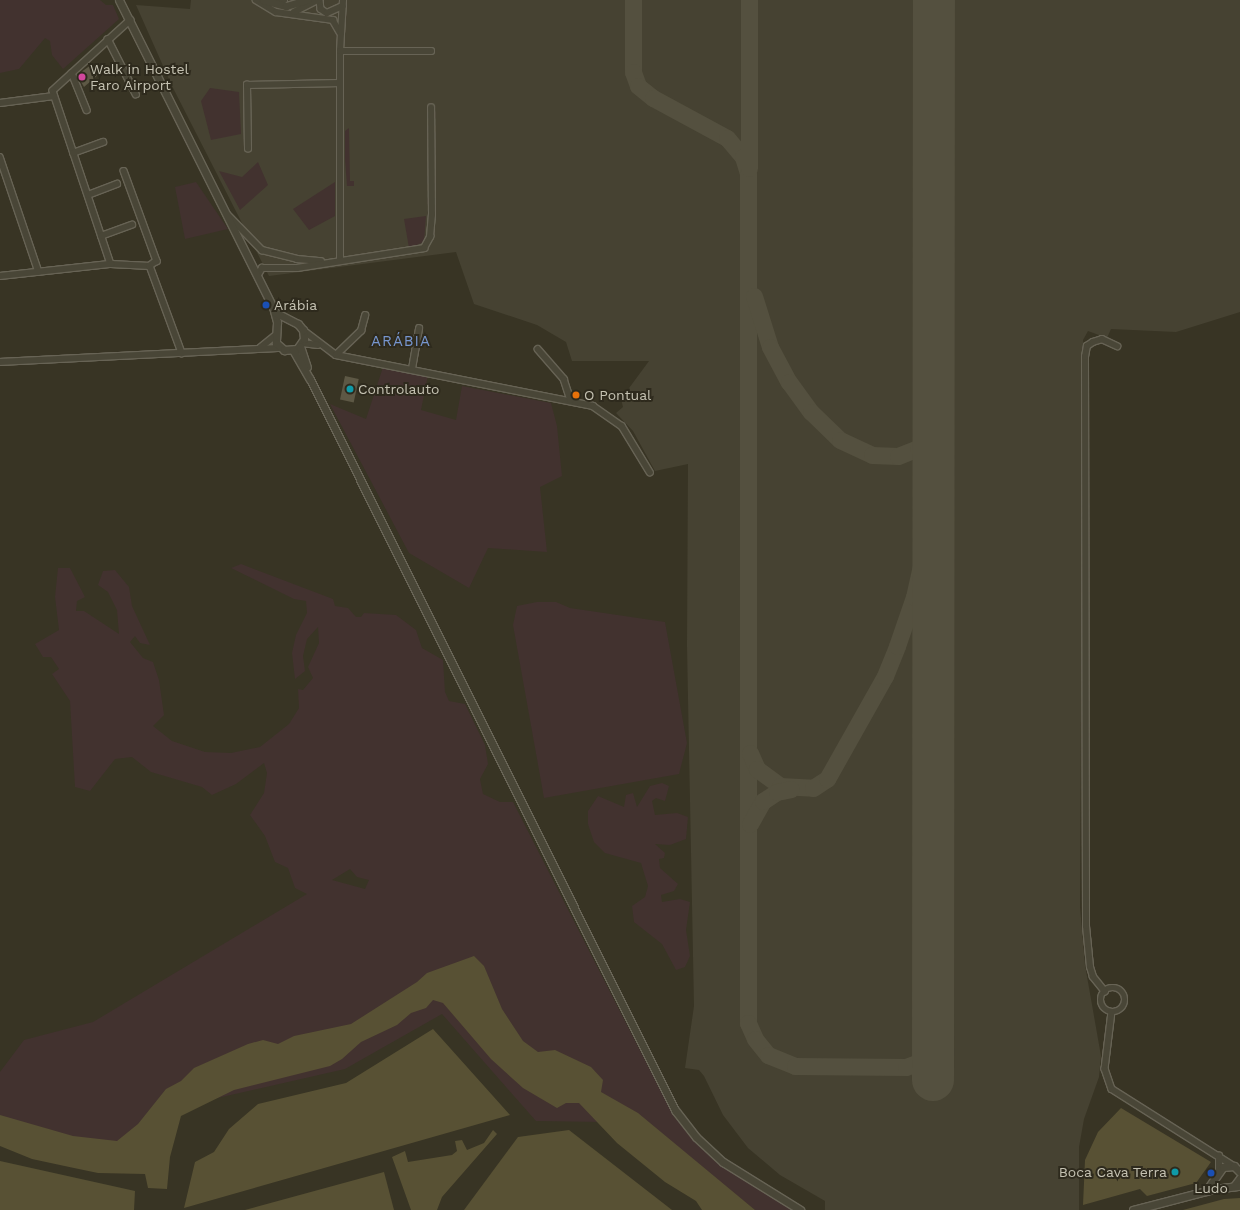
<!DOCTYPE html>
<html>
<head>
<meta charset="utf-8">
<style>
  body { margin:0 }
  #map { position:relative; width:1240px; height:1210px; overflow:hidden; background:#383424; font-family:"Work Sans",sans-serif }
  div>[style] { position:absolute }
  .airport>* { inset:0; background:#464232 }
  .green>* { inset:0; background:#42322f }
  .water>* { inset:0; background:#585134 }
  .taxiway>* { height:17px; margin:-8.5px; padding:0 8.5px; transform-origin:8.5px; border-radius:8.5px; background:#54503f }
  .runway>* { height:42px; margin:-21px; padding:0 21px; transform-origin:21px; border-radius:21px; background:#54503f }
  .building>* { inset:0; background:#5d5845; transform-origin:0 0 }
  .roads { filter:drop-shadow(1px 0 #676355) drop-shadow(-1px 0 #676355) drop-shadow(0 1px #676355) drop-shadow(0 -1px #676355) }
  .minor>* { height:5.5px; margin:-2.75px; padding:0 2.75px; transform-origin:2.75px; border-radius:2.75px; background:#494637 }
  .minor>.ring { margin:-2.75px; padding:0; box-sizing:content-box; background:none; border:5.5px solid #494637; border-radius:50% }
  .tertiary>* { height:7px; margin:-3.5px; padding:0 3.5px; transform-origin:3.5px; border-radius:3.5px; background:#494637 }
  .dots>* { width:11px; height:11px; translate:-50% -50%; box-sizing:border-box; border:2px solid #2e2a1d; border-radius:50% }
  span { translate:-50% -50%; white-space:nowrap; text-align:center; line-height:1.15; -webkit-text-stroke:4px #2e2a1d; paint-order:stroke }
  .poi-label { font-size:14px; color:#c5c2b2 }
  .left { translate:0 -50%; text-align:left }
  .right { translate:-100% -50%; text-align:right }
  .neighbourhood-label { font-size:15px; color:#7796cf; letter-spacing:1px }
</style>
</head>
<body>
<div id="map">
  <div class="airport">
    <i style="clip-path:polygon(191px 0,1240px 0,1240px 312px,1176px 332px,1111px 329px,1107px 338px,1088px 331px,1083px 340px,1080px 907px,1085px 965px,1101px 1056px,1099px 1077px,1084px 1119px,1079px 1147px,1079px 1210px,825px 1210px,825px 1201px,780px 1175px,748px 1148px,723px 1115px,704px 1076px,699px 1070px,685px 1068px,694px 1006px,687px 646px,688px 464px,655px 471px,633px 431px,616px 413px,623px 407px,621px 399px,649px 361px,572px 361px,566px 342px,537px 325px,474px 304px,456px 252px,269px 276px,172px 86px,136px 5px,190px 9px)"></i>
  </div>
  <div class="green">
    <i style="clip-path:polygon(0 0,100px 0,106px 5px,113px 5px,119px 19px,63px 69px,52px 55px,50px 41px,45px 38px,19px 69px,0 73px)"></i>
    <i style="clip-path:polygon(210px 88px,239px 92px,241px 134px,211px 140px,201px 101px)"></i>
    <i style="clip-path:polygon(349px 128px,350px 181px,354px 181px,354px 186px,347px 186px,345px 160px,345px 131px)"></i>
    <i style="clip-path:polygon(258px 162px,268px 185px,240px 210px,219px 171px,242px 177px)"></i>
    <i style="clip-path:polygon(196px 182px,228px 229px,185px 239px,175px 187px)"></i>
    <i style="clip-path:polygon(335px 182px,335px 216px,309px 230px,293px 209px)"></i>
    <i style="clip-path:polygon(426px 216px,424px 242px,409px 248px,404px 219px)"></i>
    <i style="clip-path:polygon(383px 367px,428px 375px,421px 410px,456px 420px,462px 386px,551px 403px,557px 426px,562px 476px,540px 487px,547px 552px,488px 548px,469px 588px,409px 553px,330px 404px,366px 419px)"></i>
    <i style="clip-path:polygon(evenodd,241px 564px,333px 599px,335px 606px,348px 608px,356px 617px,361px 617px,364px 613px,396px 615px,416px 630px,422px 648px,443px 660px,445px 692px,449px 701px,465px 704px,485px 745px,488px 764px,480px 779px,483px 794px,500px 802px,513px 802px,674px 1117px,717px 1163px,792px 1210px,755px 1210px,685px 1155px,602px 1122px,536px 1121px,442px 1014px,345px 1069px,182px 1106px,157px 1166px,0 1140px,0 1072px,24px 1040px,93px 1022px,307px 894px,295px 888px,288px 868px,275px 862px,265px 836px,250px 815px,264px 793px,267px 773px,264px 763px,236px 784px,212px 795px,202px 787px,151px 772px,132px 757px,115px 759px,90px 791px,75px 787px,70px 701px,52px 674px,59px 669px,51px 657px,43px 657px,35px 644px,59px 630px,55px 597px,58px 568px,70px 568px,85px 597px,77px 601px,76px 611px,84px 611px,119px 634px,117px 610px,108px 592px,98px 585px,103px 571px,115px 570px,129px 587px,132px 606px,150px 645px,140px 643px,135px 636px,130px 642px,143px 658px,153px 662px,159px 680px,164px 715px,153px 726px,172px 741px,205px 752px,231px 753px,260px 747px,289px 724px,299px 708px,298px 689px,303px 690px,313px 678px,308px 667px,319px 643px,318px 627px,307px 639px,303px 656px,305px 671px,295px 679px,292px 653px,296px 635px,307px 613px,306px 601px,294px 599px,231px 568px,241px 564px,350px 869px,357px 877px,369px 880px,365px 889px,332px 880px,350px 869px)"></i>
    <i style="clip-path:polygon(537px 602px,556px 602px,570px 608px,665px 622px,687px 743px,679px 774px,544px 798px,513px 625px,517px 606px)"></i>
    <i style="clip-path:polygon(662px 783px,669px 786px,665px 801px,656px 798px,652px 801px,655px 815px,677px 813px,688px 817px,686px 839px,670px 845px,655px 844px,665px 853px,664px 858px,659px 859px,660px 868px,678px 884px,674px 891px,661px 895px,662px 902px,680px 899px,690px 902px,686px 930px,690px 956px,685px 967px,676px 970px,662px 944px,634px 922px,632px 906px,645px 897px,648px 886px,641px 863px,605px 853px,594px 842px,588px 824px,588px 811px,598px 796px,624px 807px,626px 795px,633px 793px,637px 807px,650px 786px)"></i>
  </div>
  <div class="water">
    <i style="clip-path:polygon(474px 956px,484px 966px,502px 1009px,523px 1041px,538px 1052px,555px 1050px,591px 1067px,603px 1080px,601px 1092px,638px 1113px,755px 1210px,702px 1210px,696px 1201px,665px 1182px,617px 1143px,579px 1103px,566px 1103px,557px 1108px,523px 1088px,491px 1059px,443px 1003px,433px 1000px,426px 1008px,411px 1013px,397px 1025px,361px 1042px,342px 1059px,330px 1066px,234px 1090px,181px 1116px,170px 1157px,167px 1189px,148px 1188px,145px 1174px,98px 1173px,74px 1168px,32px 1159px,0 1146px,0 1115px,73px 1136px,117px 1141px,138px 1124px,166px 1089px,181px 1081px,194px 1068px,248px 1044px,263px 1040px,278px 1044px,294px 1036px,351px 1024px,417px 982px,427px 973px)"></i>
    <i style="clip-path:polygon(433px 1029px,510px 1115px,184px 1208px,195px 1162px,214px 1152px,229px 1129px,258px 1104px,346px 1083px)"></i>
    <i style="clip-path:polygon(1121px 1108px,1211px 1162px,1196px 1183px,1147px 1196px,1140px 1189px,1083px 1205px,1085px 1160px,1098px 1132px)"></i>
    <i style="clip-path:polygon(493px 1130px,497px 1134px,442px 1197px,437px 1210px,411px 1210px,392px 1157px,405px 1151px,408px 1162px,452px 1155px,457px 1151px,455px 1141px,462px 1140px,467px 1150px,484px 1143px)"></i>
    <i style="clip-path:polygon(569px 1130px,672px 1210px,464px 1210px,518px 1137px)"></i>
    <i style="clip-path:polygon(0 1161px,135px 1191px,134px 1210px,0 1210px)"></i>
    <i style="clip-path:polygon(384px 1172px,394px 1210px,245px 1210px)"></i>
    <i style="clip-path:polygon(1240px 1198px,1240px 1210px,1183px 1210px,1224px 1199px)"></i>
  </div>
  <div class="taxiway">
    <i style="left:633px;top:0;width:72px;rotate:90deg"></i>
    <i style="left:633px;top:72px;width:15px;rotate:70deg"></i>
    <i style="left:638px;top:86px;width:19px;rotate:39deg"></i>
    <i style="left:653px;top:98px;width:84px;rotate:28.4deg"></i>
    <i style="left:727px;top:138px;width:25px;rotate:50deg"></i>
    <i style="left:743px;top:157px;width:17px;rotate:73deg"></i>
    <i style="left:748px;top:173px;width:850px;rotate:90deg"></i>
    <i style="left:748px;top:1023px;width:17px;rotate:66deg"></i>
    <i style="left:755px;top:1039px;width:21px;rotate:51deg"></i>
    <i style="left:768px;top:1055px;width:29px;rotate:22deg"></i>
    <i style="left:795px;top:1066px;width:111px;rotate:0.5deg"></i>
    <i style="left:906px;top:1067px;width:17px;rotate:-21deg"></i>
    <i style="left:922px;top:1061px;width:21px;rotate:-59deg"></i>
    <i style="left:749px;top:168px;width:168px;rotate:-90deg"></i>
    <i style="left:754px;top:296px;width:53px;rotate:72.6deg"></i>
    <i style="left:770px;top:347px;width:40px;rotate:62deg"></i>
    <i style="left:789px;top:382px;width:37px;rotate:54deg"></i>
    <i style="left:811px;top:412px;width:40px;rotate:44deg"></i>
    <i style="left:840px;top:440px;width:35px;rotate:25deg"></i>
    <i style="left:872px;top:455px;width:26px;rotate:2deg"></i>
    <i style="left:898px;top:456px;width:22px;rotate:-22deg"></i>
    <i style="left:918px;top:448px;width:11px;rotate:-49deg"></i>
    <i style="left:925px;top:440px;width:22px;rotate:-68deg"></i>
    <i style="left:750px;top:753px;width:17px;rotate:66deg"></i>
    <i style="left:757px;top:769px;width:29px;rotate:36deg"></i>
    <i style="left:780px;top:786px;width:33px;rotate:3deg"></i>
    <i style="left:813px;top:788px;width:17px;rotate:-33deg"></i>
    <i style="left:827px;top:779px;width:118px;rotate:-60.6deg"></i>
    <i style="left:885px;top:676px;width:32px;rotate:-68deg"></i>
    <i style="left:897px;top:646px;width:52px;rotate:-70.9deg"></i>
    <i style="left:914px;top:597px;width:83px;rotate:-77.5deg"></i>
    <i style="left:750px;top:824px;width:26px;rotate:-61deg"></i>
    <i style="left:763px;top:801px;width:17px;rotate:-33deg"></i>
    <i style="left:777px;top:792px;width:14px;rotate:-12deg"></i>
  </div>
  <div class="runway">
    <i style="left:933px;top:1080px;width:1080px;rotate:-89.95deg"></i>
  </div>
  <div class="building">
    <i style="clip-path:polygon(91px 65px,98px 75px,84px 87px,77px 75px)"></i>
    <i style="left:345px;top:376px;width:14px;height:24px;rotate:12deg"></i>
  </div>
  <div class="roads">
    <div class="minor">
      <i style="left:256px;top:0;width:23px;rotate:31deg"></i>
      <i style="left:276px;top:12px;width:58px;rotate:8deg"></i>
      <i style="left:333px;top:20px;width:14px;rotate:60deg"></i>
      <i style="left:278px;top:0;width:6px"></i>
      <i style="left:320px;top:0;width:9px;rotate:84deg"></i>
      <i style="left:321px;top:9px;width:7px;rotate:34deg"></i>
      <i style="left:327px;top:13px;width:17px;rotate:-24deg"></i>
      <i style="left:294px;top:12px;width:27px;rotate:-27deg"></i>
      <i style="left:131px;top:20px;width:105px;rotate:137.7deg"></i>
      <i style="left:53px;top:91px;width:182px;rotate:71.5deg"></i>
      <i style="left:111px;top:264px;width:39px;rotate:3deg"></i>
      <i style="left:150px;top:266px;width:93px;rotate:69.8deg"></i>
      <i style="left:108px;top:39px;width:62px;rotate:63deg"></i>
      <i style="left:340px;top:51px;width:51px;rotate:-86.6deg"></i>
      <i style="left:72px;top:73px;width:40px;rotate:68deg"></i>
      <i style="left:0;top:103px;width:54px;rotate:-7.4deg"></i>
      <i style="left:248px;top:149px;width:64px;rotate:-90.9deg"></i>
      <i style="left:247px;top:85px;width:93px;rotate:-1.2deg"></i>
      <i style="left:73px;top:153px;width:32px;rotate:-20deg"></i>
      <i style="left:0;top:157px;width:121px;rotate:71.3deg"></i>
      <i style="left:124px;top:171px;width:96px;rotate:69.9deg"></i>
      <i style="left:157px;top:261px;width:9px;rotate:144deg"></i>
      <i style="left:88px;top:195px;width:31px;rotate:-21deg"></i>
      <i style="left:228px;top:215px;width:49px;rotate:45.8deg"></i>
      <i style="left:262px;top:250px;width:36px;rotate:14deg"></i>
      <i style="left:297px;top:259px;width:24px;rotate:5deg"></i>
      <i style="left:101px;top:236px;width:33px;rotate:-20deg"></i>
      <i style="left:340px;top:260px;width:209px;rotate:-90deg"></i>
      <i style="left:340px;top:51px;width:91px"></i>
      <i style="left:258px;top:275px;width:8px;rotate:-60deg"></i>
      <i style="left:262px;top:268px;width:35px"></i>
      <i style="left:297px;top:268px;width:129px;rotate:-8.9deg"></i>
      <i style="left:424px;top:248px;width:13px;rotate:-61deg"></i>
      <i style="left:430px;top:237px;width:22px;rotate:-85deg"></i>
      <i style="left:432px;top:215px;width:107px;rotate:-90.5deg"></i>
      <i style="left:0;top:276px;width:112px;rotate:-6.2deg"></i>
      <i style="left:303px;top:330px;width:41px;rotate:37.1deg"></i>
      <i style="left:336px;top:355px;width:262px;rotate:11.2deg"></i>
      <i style="left:593px;top:406px;width:35px;rotate:35deg"></i>
      <i style="left:622px;top:426px;width:54px;rotate:58.7deg"></i>
      <i style="left:302px;top:343px;width:16px;rotate:7deg"></i>
      <i style="left:260px;top:348px;width:19px;rotate:-39deg"></i>
      <i style="left:538px;top:349px;width:40px;rotate:49deg"></i>
      <i style="left:564px;top:379px;width:22px;rotate:72deg"></i>
      <i style="left:336px;top:355px;width:35px;rotate:-44deg"></i>
      <i style="left:361px;top:331px;width:16px;rotate:-75deg"></i>
      <i style="left:0;top:362px;width:280px;rotate:-2.9deg"></i>
      <i style="left:412px;top:369px;width:41px;rotate:-80.1deg"></i>
      <i class="ring" style="left:1101px;top:988px;width:18.5px;height:18.5px"></i>
      <i style="left:1105px;top:992px;width:19px;rotate:-129deg"></i>
      <i style="left:1093px;top:977px;width:10px;rotate:-107deg"></i>
      <i style="left:1090px;top:967px;width:41px;rotate:-95.6deg"></i>
      <i style="left:1086px;top:926px;width:569px;rotate:-90.1deg"></i>
      <i style="left:1085px;top:357px;width:11px;rotate:-80deg"></i>
      <i style="left:1087px;top:346px;width:7px;rotate:-34deg"></i>
      <i style="left:1093px;top:342px;width:9px;rotate:-18deg"></i>
      <i style="left:1102px;top:339px;width:17px;rotate:25deg"></i>
      <i style="left:1112px;top:1012px;width:57px;rotate:97deg"></i>
      <i style="left:1105px;top:1069px;width:21px;rotate:71deg"></i>
      <i style="left:1112px;top:1089px;width:144px;rotate:32.3deg"></i>
      <i style="left:1219px;top:1173px;width:17px;rotate:-90deg"></i>
    </div>
    <div class="tertiary">
      <i style="left:119px;top:0;width:343px;rotate:63.4deg"></i>
      <i style="left:273px;top:307px;width:16px;rotate:75deg"></i>
      <i style="left:277px;top:322px;width:21px;rotate:93deg"></i>
      <i style="left:276px;top:343px;width:11px;rotate:41deg"></i>
      <i style="left:284px;top:350px;width:13px;rotate:-4deg"></i>
      <i style="left:297px;top:349px;width:12px;rotate:-55deg"></i>
      <i style="left:304px;top:339px;width:9px;rotate:-96deg"></i>
      <i style="left:303px;top:330px;width:8px;rotate:-130deg"></i>
      <i style="left:298px;top:324px;width:25px;rotate:-153deg"></i>
      <i style="left:263px;top:0;width:24px;rotate:15deg"></i>
      <i style="left:286px;top:6px;width:22px;rotate:-16deg"></i>
      <i style="left:300px;top:346px;width:22px;rotate:72deg"></i>
      <i style="left:293px;top:350px;width:34px;rotate:60deg"></i>
      <i style="left:310px;top:379px;width:817px;rotate:63.47deg"></i>
      <i style="left:675px;top:1110px;width:34px;rotate:52deg"></i>
      <i style="left:696px;top:1137px;width:37px;rotate:43deg"></i>
      <i style="left:723px;top:1162px;width:91px;rotate:31.9deg"></i>
      <i style="left:1234px;top:1186px;width:10px;rotate:-53deg"></i>
      <i style="left:1206px;top:1191px;width:29px;rotate:-55deg"></i>
      <i style="left:1223px;top:1167px;width:11px;rotate:-5deg"></i>
      <i style="left:1234px;top:1166px;width:8px;rotate:45deg"></i>
      <i style="left:1133px;top:1210px;width:84px;rotate:-14.5deg"></i>
      <i style="left:1214px;top:1189px;width:26px;rotate:-7deg"></i>
    </div>
  </div>
  <div class="dots">
    <i style="left:82px;top:77px;background:#d1479c"></i>
    <i style="left:266px;top:305px;background:#1a4fb4"></i>
    <i style="left:350px;top:389px;background:#0f9aa8"></i>
    <i style="left:576px;top:395px;background:#e8710a"></i>
    <i style="left:1175px;top:1172px;background:#0f9aa8"></i>
    <i style="left:1211px;top:1173px;background:#1a4fb4"></i>
  </div>
  <div class="poi-label">
    <span class="left" style="left:90px;top:77px">Walk in Hostel<br>Faro Airport</span>
    <span class="left" style="left:274px;top:305px">Arábia</span>
    <span class="left" style="left:358px;top:389px">Controlauto</span>
    <span class="left" style="left:584px;top:395px">O Pontual</span>
    <span class="right" style="left:1167px;top:1172px">Boca Cava Terra</span>
    <span style="left:1211px;top:1188px">Ludo</span>
  </div>
  <div class="neighbourhood-label">
    <span style="left:401px;top:342px">ARÁBIA</span>
  </div>
</div>
</body>
</html>
